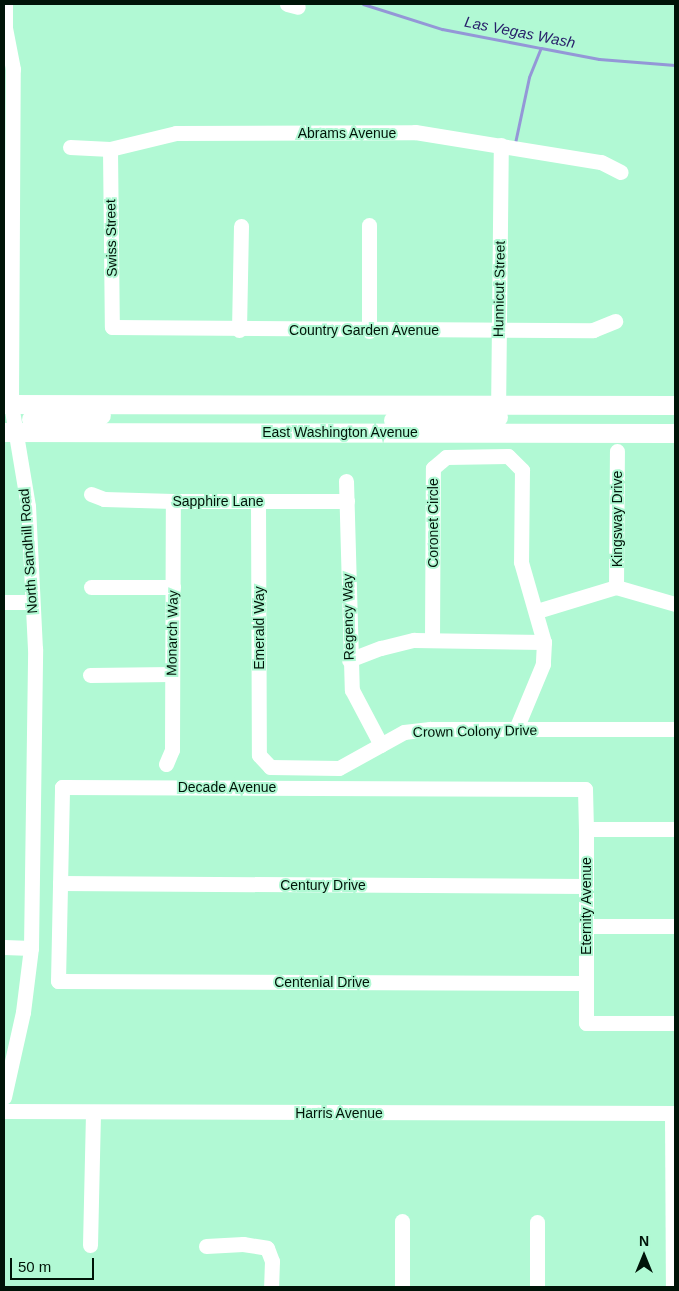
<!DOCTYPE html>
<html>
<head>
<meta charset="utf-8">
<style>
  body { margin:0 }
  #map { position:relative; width:679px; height:1291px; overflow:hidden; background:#b1f9d4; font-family:Helvetica,sans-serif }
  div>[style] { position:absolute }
  .stream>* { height:3px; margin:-1.5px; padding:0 1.5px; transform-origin:1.5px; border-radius:1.5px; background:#9497d7 }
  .minor>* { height:15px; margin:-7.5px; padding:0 7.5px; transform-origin:7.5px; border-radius:7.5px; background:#fff }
  .major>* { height:19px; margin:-9.5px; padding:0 9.5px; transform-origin:9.5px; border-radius:9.5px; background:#fff }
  span { translate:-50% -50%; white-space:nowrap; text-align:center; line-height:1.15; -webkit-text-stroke:4px #b1f9d4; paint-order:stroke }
  .street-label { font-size:14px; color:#001408 }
  .water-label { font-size:15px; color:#29216b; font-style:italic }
  .frame { position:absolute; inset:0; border:5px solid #001408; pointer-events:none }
  .north { position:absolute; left:619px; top:1231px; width:50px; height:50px; -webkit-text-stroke:4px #b1f9d4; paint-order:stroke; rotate:0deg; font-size:14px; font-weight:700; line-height:20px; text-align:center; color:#001408 }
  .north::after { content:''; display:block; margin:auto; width:18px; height:22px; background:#001408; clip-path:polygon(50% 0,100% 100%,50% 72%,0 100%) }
  .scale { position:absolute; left:10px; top:1258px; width:84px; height:22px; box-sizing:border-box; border:2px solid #001408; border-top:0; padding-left:6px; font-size:15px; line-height:18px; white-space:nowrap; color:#001408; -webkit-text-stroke:4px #b1f9d4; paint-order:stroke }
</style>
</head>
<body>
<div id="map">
  <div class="stream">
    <i style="left:363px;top:4px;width:83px;rotate:17.6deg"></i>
    <i style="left:442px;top:29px;width:101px;rotate:10.9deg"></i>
    <i style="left:541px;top:48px;width:59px;rotate:10.7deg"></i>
    <i style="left:599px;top:59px;width:76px;rotate:4.5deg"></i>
    <i style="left:515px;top:143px;width:67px;rotate:-78deg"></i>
    <i style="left:529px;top:77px;width:31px;rotate:-68deg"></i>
  </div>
  <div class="minor">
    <i style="left:287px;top:4px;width:11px;rotate:15deg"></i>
    <i style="left:70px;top:147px;width:40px;rotate:2.9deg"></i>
    <i style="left:110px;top:149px;width:68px;rotate:-13.6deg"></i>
    <i style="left:176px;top:133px;width:239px;rotate:-0.2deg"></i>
    <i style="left:415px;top:132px;width:188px;rotate:9.2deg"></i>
    <i style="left:601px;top:162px;width:22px;rotate:27deg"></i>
    <i style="left:110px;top:149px;width:178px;rotate:89.4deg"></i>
    <i style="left:112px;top:327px;width:481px;rotate:0.4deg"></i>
    <i style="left:593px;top:330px;width:24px;rotate:-22deg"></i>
    <i style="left:239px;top:330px;width:104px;rotate:-88.9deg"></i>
    <i style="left:369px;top:331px;width:106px;rotate:-90deg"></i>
    <i style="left:498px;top:416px;width:271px;rotate:-89.4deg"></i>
    <i style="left:346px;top:481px;width:209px;rotate:88.4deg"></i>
    <i style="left:352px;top:690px;width:62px;rotate:62.2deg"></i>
    <i style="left:91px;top:494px;width:14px;rotate:21deg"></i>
    <i style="left:104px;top:499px;width:69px;rotate:1.7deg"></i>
    <i style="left:173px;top:501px;width:174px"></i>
    <i style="left:258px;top:501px;width:254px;rotate:89.8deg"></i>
    <i style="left:259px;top:755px;width:16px;rotate:47deg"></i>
    <i style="left:270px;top:767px;width:69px;rotate:0.8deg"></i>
    <i style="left:339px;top:768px;width:74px;rotate:-29deg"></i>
    <i style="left:404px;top:732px;width:26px;rotate:-7deg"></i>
    <i style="left:430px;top:729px;width:245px"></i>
    <i style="left:91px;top:587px;width:82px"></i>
    <i style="left:616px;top:587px;width:136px;rotate:-89.6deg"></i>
    <i style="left:4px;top:602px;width:27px"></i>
    <i style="left:537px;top:611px;width:83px;rotate:-16.9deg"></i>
    <i style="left:616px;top:587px;width:61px;rotate:16.1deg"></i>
    <i style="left:432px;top:640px;width:172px;rotate:-89.7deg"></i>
    <i style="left:433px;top:468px;width:17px;rotate:-40deg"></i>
    <i style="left:446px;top:457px;width:62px;rotate:-0.9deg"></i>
    <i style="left:508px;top:456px;width:20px;rotate:45deg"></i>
    <i style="left:522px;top:470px;width:92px;rotate:90.6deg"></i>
    <i style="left:521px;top:562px;width:83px;rotate:74deg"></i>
    <i style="left:544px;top:642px;width:22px;rotate:93deg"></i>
    <i style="left:543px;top:664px;width:70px;rotate:112.6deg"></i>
    <i style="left:349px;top:660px;width:34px;rotate:-21deg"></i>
    <i style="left:381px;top:648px;width:34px;rotate:-14deg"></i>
    <i style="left:414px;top:640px;width:130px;rotate:0.9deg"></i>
    <i style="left:90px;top:675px;width:82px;rotate:-0.7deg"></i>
    <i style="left:166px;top:764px;width:15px;rotate:-67deg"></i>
    <i style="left:172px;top:750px;width:249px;rotate:-89.8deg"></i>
    <i style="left:586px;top:829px;width:89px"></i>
    <i style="left:60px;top:883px;width:526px;rotate:0.33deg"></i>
    <i style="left:586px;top:926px;width:89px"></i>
    <i style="left:4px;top:947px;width:27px;rotate:2deg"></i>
    <i style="left:586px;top:983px;width:528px;rotate:-179.78deg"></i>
    <i style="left:58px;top:981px;width:194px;rotate:-88.8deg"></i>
    <i style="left:62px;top:787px;width:523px;rotate:0.22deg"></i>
    <i style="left:585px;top:789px;width:40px;rotate:88.6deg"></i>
    <i style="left:586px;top:829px;width:194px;rotate:90deg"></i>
    <i style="left:586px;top:1023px;width:89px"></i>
    <i style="left:4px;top:1097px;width:87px;rotate:-77.4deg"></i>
    <i style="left:23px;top:1012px;width:64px;rotate:-82.9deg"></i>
    <i style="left:31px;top:948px;width:299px;rotate:-89.2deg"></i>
    <i style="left:35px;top:649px;width:143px;rotate:-92.8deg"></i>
    <i style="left:28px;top:506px;width:103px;rotate:-99.5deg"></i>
    <i style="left:11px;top:404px;width:335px;rotate:-89.7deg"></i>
    <i style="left:13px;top:69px;width:42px;rotate:-101deg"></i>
    <i style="left:5px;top:28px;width:24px;rotate:-90deg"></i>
    <i style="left:4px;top:1111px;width:671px;rotate:0.17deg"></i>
    <i style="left:672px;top:1113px;width:174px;rotate:89.7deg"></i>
    <i style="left:402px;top:1221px;width:66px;rotate:90deg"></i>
    <i style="left:90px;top:1245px;width:133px;rotate:-88.7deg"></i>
    <i style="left:206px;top:1246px;width:37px;rotate:-3deg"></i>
    <i style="left:243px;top:1244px;width:24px;rotate:9deg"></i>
    <i style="left:267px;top:1248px;width:14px;rotate:69deg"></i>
    <i style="left:272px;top:1261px;width:26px;rotate:92deg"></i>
    <i style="left:537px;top:1287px;width:65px;rotate:-90deg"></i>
  </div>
  <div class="major">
    <i style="left:4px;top:404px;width:671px;rotate:0.09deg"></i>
    <i style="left:31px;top:419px;width:70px;rotate:-3.3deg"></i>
    <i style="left:393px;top:420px;width:105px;rotate:-1.6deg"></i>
    <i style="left:4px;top:432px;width:671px;rotate:0.09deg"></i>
  </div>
  <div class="street-label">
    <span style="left:347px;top:133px">Abrams Avenue</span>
    <span style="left:111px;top:238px;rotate:-91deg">Swiss Street</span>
    <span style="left:499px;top:289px;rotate:-89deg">Hunnicut Street</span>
    <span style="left:364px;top:330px">Country Garden Avenue</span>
    <span style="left:340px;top:432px">East Washington Avenue</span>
    <span style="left:218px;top:501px">Sapphire Lane</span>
    <span style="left:617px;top:519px;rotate:-90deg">Kingsway Drive</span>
    <span style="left:433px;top:523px;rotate:-90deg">Coronet Circle</span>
    <span style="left:28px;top:551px;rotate:-94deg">North Sandhill Road</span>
    <span style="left:348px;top:617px;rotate:-91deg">Regency Way</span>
    <span style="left:259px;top:628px;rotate:-90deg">Emerald Way</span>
    <span style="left:172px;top:633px;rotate:-89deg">Monarch Way</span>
    <span style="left:475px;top:731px;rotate:-1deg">Crown Colony Drive</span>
    <span style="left:227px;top:787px">Decade Avenue</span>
    <span style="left:323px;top:885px">Century Drive</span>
    <span style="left:586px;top:906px;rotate:-90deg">Eternity Avenue</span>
    <span style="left:322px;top:982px">Centenial Drive</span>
    <span style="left:339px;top:1113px">Harris Avenue</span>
  </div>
  <div class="water-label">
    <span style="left:520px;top:32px;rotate:11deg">Las Vegas Wash</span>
  </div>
  <div class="frame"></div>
  <div class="north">N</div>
  <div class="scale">50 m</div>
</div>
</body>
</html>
